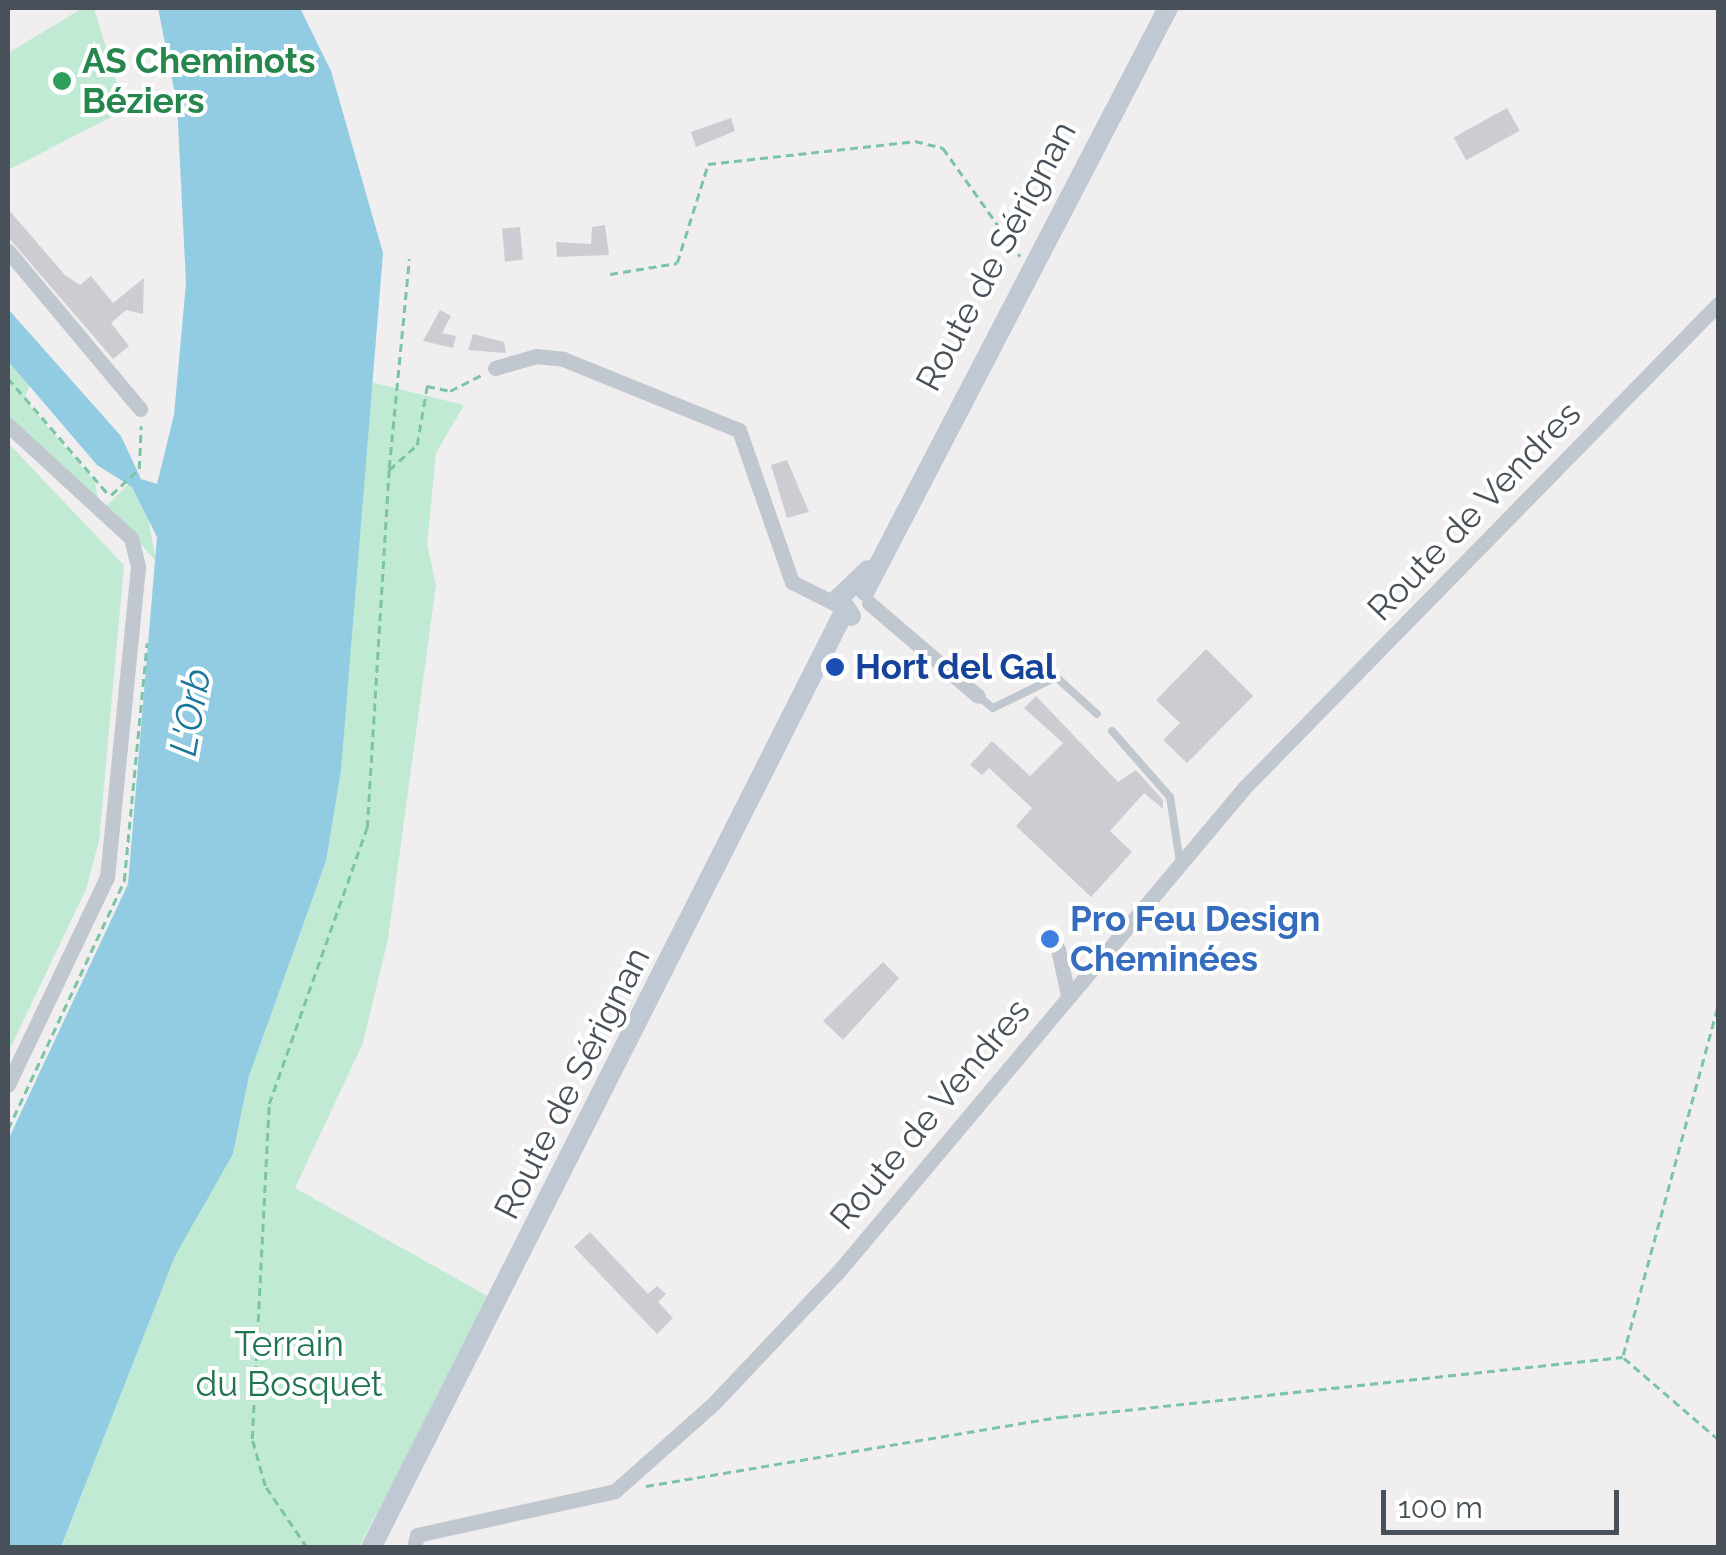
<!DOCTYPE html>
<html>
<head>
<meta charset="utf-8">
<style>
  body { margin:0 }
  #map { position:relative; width:1726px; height:1555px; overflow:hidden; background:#f0eeee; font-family:Raleway,sans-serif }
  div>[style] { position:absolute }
  .green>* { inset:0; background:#c0ead3 }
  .water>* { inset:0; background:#91cce3 }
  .building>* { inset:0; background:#ccccd2; transform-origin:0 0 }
  .path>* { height:2.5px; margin-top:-1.25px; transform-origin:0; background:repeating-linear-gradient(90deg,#7bc4a6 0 8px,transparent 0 13px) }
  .service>* { height:8px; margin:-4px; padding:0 4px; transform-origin:4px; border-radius:4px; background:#c0c7ce }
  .minor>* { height:15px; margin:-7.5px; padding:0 7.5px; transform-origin:7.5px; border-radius:7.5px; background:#c0c7ce }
  .secondary>* { height:20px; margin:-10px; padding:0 10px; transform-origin:10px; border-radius:10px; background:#c0c8d3 }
  .dots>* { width:28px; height:28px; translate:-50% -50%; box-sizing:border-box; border:5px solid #fff; border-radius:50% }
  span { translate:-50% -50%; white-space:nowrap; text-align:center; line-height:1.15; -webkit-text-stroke:8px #fff; paint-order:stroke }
  .leisure-label { font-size:35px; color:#27864d; font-weight:700 }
  .left { translate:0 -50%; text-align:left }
  .street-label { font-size:35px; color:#485059 }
  .transit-label { font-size:35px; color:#164399; font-weight:700 }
  .shop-label { font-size:35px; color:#366cbe; font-weight:700 }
  .park-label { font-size:35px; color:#20734f }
  .water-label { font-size:38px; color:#1a769a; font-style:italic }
  .frame { position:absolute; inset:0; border:10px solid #485059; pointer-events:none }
  .scale { position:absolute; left:1381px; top:1490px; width:238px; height:45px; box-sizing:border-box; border:5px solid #485059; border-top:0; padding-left:12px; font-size:30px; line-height:35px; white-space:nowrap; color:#485059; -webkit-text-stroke:8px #fff; paint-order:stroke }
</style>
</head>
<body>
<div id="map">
  <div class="green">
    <i style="clip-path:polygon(83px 8px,94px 8px,125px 110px,8px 170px,8px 53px)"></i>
    <i style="clip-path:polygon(8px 361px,30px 385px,24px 399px,95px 482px,98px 499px,8px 417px)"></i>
    <i style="clip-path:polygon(371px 382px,464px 405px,436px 453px,427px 544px,436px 585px,388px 939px,363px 1043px,295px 1188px,491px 1298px,359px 1547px,61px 1548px,175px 1255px,233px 1154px,249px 1076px,326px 861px)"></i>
    <i style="clip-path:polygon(8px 443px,124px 565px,99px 841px,86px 889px,8px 1053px)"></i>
    <i style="clip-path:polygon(129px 484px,146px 506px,156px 561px,106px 506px)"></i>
  </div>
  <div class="water">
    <i style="clip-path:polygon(158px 8px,300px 8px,331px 71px,383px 253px,341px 770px,326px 861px,249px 1076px,233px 1154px,175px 1256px,61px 1547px,8px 1547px,8px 1140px,128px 884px,157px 537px,132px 487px,97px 465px,8px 361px,8px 309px,121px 436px,141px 479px,157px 484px,174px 415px,186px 283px,177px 104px)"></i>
  </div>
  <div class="building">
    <i style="left:1507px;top:108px;width:26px;height:61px;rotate:61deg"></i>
    <i style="clip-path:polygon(731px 118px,735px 131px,696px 147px,691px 132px)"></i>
    <i style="clip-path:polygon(8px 209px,65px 275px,80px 285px,91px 276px,113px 303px,144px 278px,143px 314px,126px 310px,111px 323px,129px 346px,113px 359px,8px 237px)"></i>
    <i style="clip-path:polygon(605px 225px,609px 255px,557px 257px,556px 242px,591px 244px,592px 227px)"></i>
    <i style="left:520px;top:227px;width:33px;height:18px;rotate:85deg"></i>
    <i style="clip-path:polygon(440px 310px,451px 316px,442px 333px,456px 336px,453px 348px,423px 341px)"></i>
    <i style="clip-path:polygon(473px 334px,504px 342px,506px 353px,468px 350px)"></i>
    <i style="clip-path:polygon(787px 460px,809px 512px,787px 518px,771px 465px)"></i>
    <i style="clip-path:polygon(1206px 649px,1253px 696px,1187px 763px,1163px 740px,1180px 723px,1156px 700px)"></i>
    <i style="clip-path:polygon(1036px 696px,1118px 782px,1136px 770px,1163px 800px,1163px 809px,1144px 793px,1110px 831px,1132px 852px,1091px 897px,1016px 826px,1032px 808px,989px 768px,982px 775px,970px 765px,992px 741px,1030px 776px,1063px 743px,1024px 708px)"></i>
    <i style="clip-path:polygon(883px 962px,899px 978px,843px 1040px,823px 1021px)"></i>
    <i style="clip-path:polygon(590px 1232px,648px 1294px,657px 1286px,666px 1294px,658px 1302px,673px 1318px,657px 1334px,574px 1247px)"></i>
  </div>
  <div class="path">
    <i style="left:610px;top:274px;width:68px;rotate:-9.3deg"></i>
    <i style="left:677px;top:263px;width:104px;rotate:-72.6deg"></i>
    <i style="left:708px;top:164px;width:208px;rotate:-6.3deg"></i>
    <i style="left:915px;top:141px;width:29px;rotate:14deg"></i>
    <i style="left:943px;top:148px;width:133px;rotate:54.5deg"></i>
    <i style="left:8px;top:378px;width:153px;rotate:49.2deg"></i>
    <i style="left:389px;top:468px;width:210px;rotate:-84.5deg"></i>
    <i style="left:111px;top:495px;width:38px;rotate:-43deg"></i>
    <i style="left:139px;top:469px;width:43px;rotate:-87.3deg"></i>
    <i style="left:8px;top:1129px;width:274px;rotate:-64.9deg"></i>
    <i style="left:124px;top:881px;width:239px;rotate:-84.5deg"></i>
    <i style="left:1623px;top:1355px;width:362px;rotate:-74.8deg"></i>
    <i style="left:1624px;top:1358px;width:124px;rotate:40.8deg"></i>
    <i style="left:646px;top:1486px;width:420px;rotate:-9.5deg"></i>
    <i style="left:1060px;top:1417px;width:566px;rotate:-6.08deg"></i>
    <i style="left:307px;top:1548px;width:75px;rotate:-124.1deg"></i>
    <i style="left:265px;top:1486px;width:49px;rotate:-105.5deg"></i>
    <i style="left:252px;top:1439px;width:335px;rotate:-87.1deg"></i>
    <i style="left:269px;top:1104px;width:293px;rotate:-70.5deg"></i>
    <i style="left:367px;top:828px;width:359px;rotate:-86.5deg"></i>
    <i style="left:389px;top:470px;width:38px;rotate:-42deg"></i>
    <i style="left:417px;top:445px;width:60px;rotate:-80.4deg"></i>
    <i style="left:427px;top:386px;width:24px;rotate:12deg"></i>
    <i style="left:450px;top:391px;width:37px;rotate:-27deg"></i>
  </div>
  <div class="service">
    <i style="left:978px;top:696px;width:19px;rotate:39deg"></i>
    <i style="left:993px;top:708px;width:70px;rotate:-26.2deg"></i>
    <i style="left:1056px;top:677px;width:55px;rotate:42.1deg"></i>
    <i style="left:1112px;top:731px;width:88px;rotate:48.7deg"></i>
    <i style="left:1170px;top:797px;width:66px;rotate:81.3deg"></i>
  </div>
  <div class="minor">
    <i style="left:8px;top:251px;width:206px;rotate:50.1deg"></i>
    <i style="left:495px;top:368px;width:43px;rotate:-16.3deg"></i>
    <i style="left:536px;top:356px;width:27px;rotate:6deg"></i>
    <i style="left:563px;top:359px;width:190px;rotate:22deg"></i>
    <i style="left:739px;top:430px;width:161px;rotate:70.8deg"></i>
    <i style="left:792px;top:582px;width:54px;rotate:26.6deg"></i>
    <i style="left:8px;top:425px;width:167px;rotate:42.6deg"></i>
    <i style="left:131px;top:538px;width:30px;rotate:76deg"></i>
    <i style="left:138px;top:567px;width:312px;rotate:95.7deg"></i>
    <i style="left:107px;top:877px;width:230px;rotate:115.5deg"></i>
    <i style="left:869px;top:603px;width:143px;rotate:40.5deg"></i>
    <i style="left:1058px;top:949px;width:47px;rotate:77.7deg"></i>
    <i style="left:414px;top:1548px;width:13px;rotate:-77deg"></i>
    <i style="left:417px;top:1535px;width:203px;rotate:-12.5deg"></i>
    <i style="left:615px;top:1491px;width:132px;rotate:-41.6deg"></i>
    <i style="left:714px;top:1403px;width:180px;rotate:-46.6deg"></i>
    <i style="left:838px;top:1272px;width:633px;rotate:-50deg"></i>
    <i style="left:1245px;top:787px;width:676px;rotate:-45.6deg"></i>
  </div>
  <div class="secondary">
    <i style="left:865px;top:591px;width:657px;rotate:-62.54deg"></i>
    <i style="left:851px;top:616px;width:22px;rotate:-124deg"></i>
    <i style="left:839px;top:598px;width:40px;rotate:-44deg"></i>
    <i style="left:371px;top:1548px;width:1049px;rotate:-63.19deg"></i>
  </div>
  <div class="dots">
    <i style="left:62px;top:81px;background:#2e9e5b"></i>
    <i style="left:835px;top:667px;background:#1a4fb4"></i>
    <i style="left:1050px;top:939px;background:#3f7fe0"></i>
  </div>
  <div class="leisure-label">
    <span class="left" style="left:82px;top:81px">AS Cheminots<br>Béziers</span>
  </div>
  <div class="street-label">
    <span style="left:996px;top:256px;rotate:-62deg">Route de Sérignan</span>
    <span style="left:1474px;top:511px;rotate:-46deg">Route de Vendres</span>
    <span style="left:572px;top:1083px;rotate:-63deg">Route de Sérignan</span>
    <span style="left:930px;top:1114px;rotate:-50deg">Route de Vendres</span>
  </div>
  <div class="transit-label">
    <span class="left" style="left:855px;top:667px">Hort del Gal</span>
  </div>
  <div class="shop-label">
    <span class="left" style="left:1070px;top:939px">Pro Feu Design<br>Cheminées</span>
  </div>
  <div class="park-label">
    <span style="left:289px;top:1364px">Terrain<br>du Bosquet</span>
  </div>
  <div class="water-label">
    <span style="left:190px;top:712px;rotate:-80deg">L'Orb</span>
  </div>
  <div class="frame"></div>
  <div class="scale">100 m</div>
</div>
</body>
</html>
